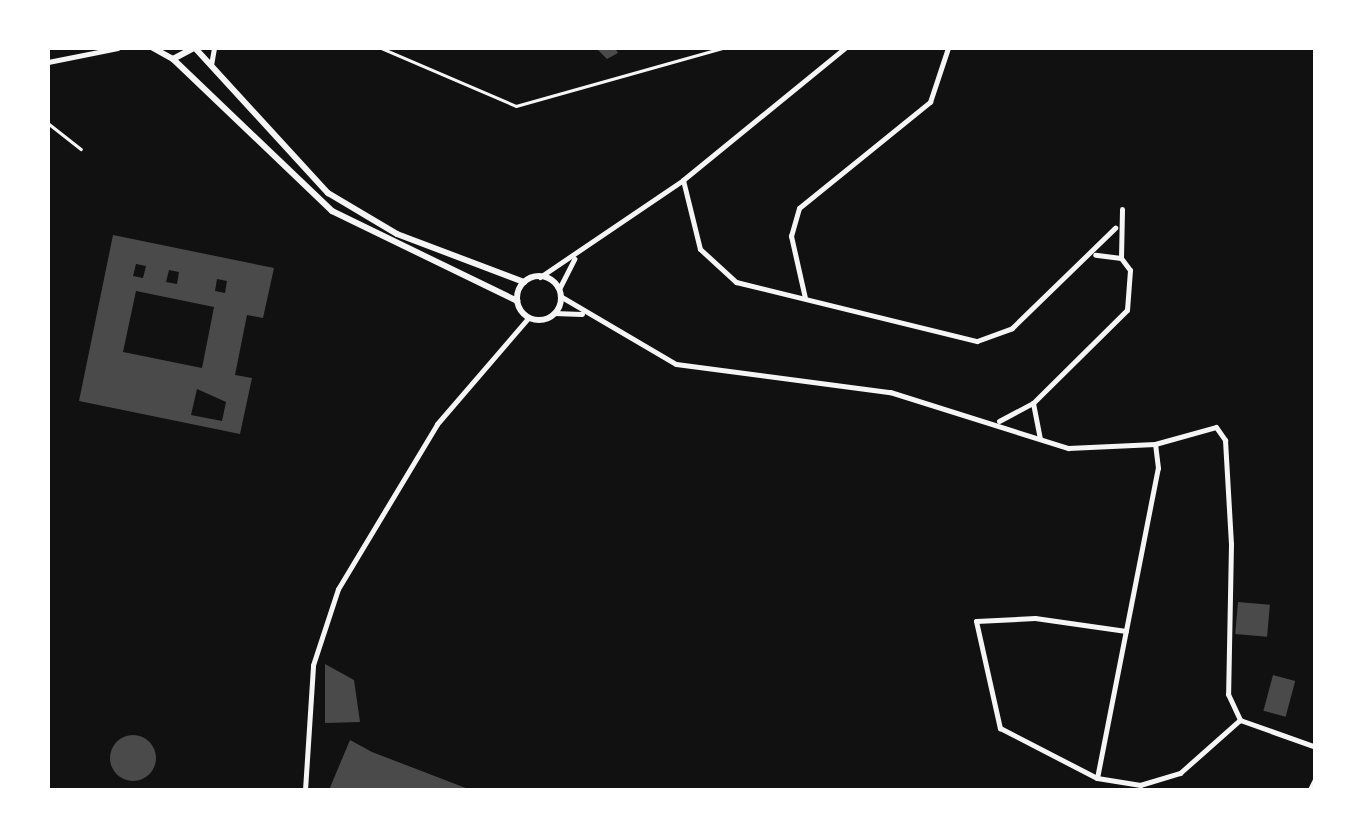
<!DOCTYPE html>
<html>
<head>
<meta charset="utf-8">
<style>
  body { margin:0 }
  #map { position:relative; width:1363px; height:838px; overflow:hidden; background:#111; font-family:Helvetica,sans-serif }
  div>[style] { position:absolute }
  .building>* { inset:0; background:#4a4a4a; transform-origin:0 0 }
  .round { border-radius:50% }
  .service>* { height:2.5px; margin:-1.25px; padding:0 1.25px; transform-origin:1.25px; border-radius:1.25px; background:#f5f5f5 }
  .minor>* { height:5px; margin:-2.5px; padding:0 2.5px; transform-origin:2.5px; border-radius:2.5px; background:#f5f5f5 }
  .tertiary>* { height:6px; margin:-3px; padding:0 3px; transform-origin:3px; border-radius:3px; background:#f5f5f5 }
  .tertiary>.ring { margin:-3px; padding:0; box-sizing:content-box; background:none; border:6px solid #f5f5f5; border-radius:50% }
  span { translate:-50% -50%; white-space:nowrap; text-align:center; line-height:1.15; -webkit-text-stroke:9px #fff; paint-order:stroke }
  .frame { position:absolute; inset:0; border:50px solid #fff; pointer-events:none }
</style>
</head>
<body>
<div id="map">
  <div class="building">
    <i style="clip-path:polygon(596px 48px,615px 48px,618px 53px,607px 59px)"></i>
    <i style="clip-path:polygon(evenodd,113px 235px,274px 268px,263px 318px,247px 315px,235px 375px,252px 378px,240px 434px,79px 401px,113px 235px,136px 264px,146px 266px,143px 278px,133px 276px,136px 264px,113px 235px,169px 270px,179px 272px,177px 284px,166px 282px,169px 270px,113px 235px,217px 279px,227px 281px,225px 293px,215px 291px,217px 279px,113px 235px,136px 291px,214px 307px,202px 368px,123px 352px,136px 291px,113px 235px,197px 389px,226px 402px,222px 421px,191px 415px,197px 389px)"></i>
    <i style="left:1238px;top:602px;width:32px;height:32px;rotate:5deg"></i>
    <i style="clip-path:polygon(325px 664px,354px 680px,360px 722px,325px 723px)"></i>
    <i style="left:1273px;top:675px;width:23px;height:37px;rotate:15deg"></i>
    <i class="round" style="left:110px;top:735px;width:46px;height:46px"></i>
    <i style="clip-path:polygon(350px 740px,372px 752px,471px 790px,329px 790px)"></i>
  </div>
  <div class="service">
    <i style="left:381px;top:48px;width:147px;rotate:23.2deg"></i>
    <i style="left:516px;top:106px;width:214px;rotate:-15.7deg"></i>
    <i style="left:48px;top:123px;width:42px;rotate:38.2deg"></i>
  </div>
  <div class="minor">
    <i style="left:48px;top:62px;width:71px;rotate:-11.3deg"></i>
    <i style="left:211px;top:65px;width:17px;rotate:-80deg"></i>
    <i style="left:683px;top:180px;width:71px;rotate:76.2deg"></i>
    <i style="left:700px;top:249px;width:49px;rotate:42.5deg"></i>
    <i style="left:736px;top:282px;width:248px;rotate:13.8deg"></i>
    <i style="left:977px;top:341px;width:37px;rotate:-20deg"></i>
    <i style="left:1012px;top:328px;width:144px;rotate:-44.2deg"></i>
    <i style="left:1121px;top:258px;width:49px;rotate:-88.8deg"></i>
    <i style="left:540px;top:277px;width:173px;rotate:-34.1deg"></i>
    <i style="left:683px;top:180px;width:209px;rotate:-39.2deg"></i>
    <i style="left:559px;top:289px;width:34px;rotate:-63deg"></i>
    <i style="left:560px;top:296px;width:134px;rotate:30.4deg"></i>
    <i style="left:676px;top:364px;width:216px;rotate:7.5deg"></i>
    <i style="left:890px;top:392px;width:187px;rotate:17.5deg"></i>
    <i style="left:1068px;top:448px;width:87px;rotate:-2.6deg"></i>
    <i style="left:1155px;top:444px;width:63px;rotate:-15.6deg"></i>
    <i style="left:1216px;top:427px;width:16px;rotate:55deg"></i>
    <i style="left:1225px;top:440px;width:104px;rotate:86.7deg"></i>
    <i style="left:1231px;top:544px;width:150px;rotate:91.1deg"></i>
    <i style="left:1228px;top:694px;width:29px;rotate:65deg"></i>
    <i style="left:805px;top:298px;width:64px;rotate:-102.7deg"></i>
    <i style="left:791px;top:236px;width:29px;rotate:-74deg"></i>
    <i style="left:799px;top:208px;width:169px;rotate:-39deg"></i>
    <i style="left:930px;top:102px;width:57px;rotate:-71.6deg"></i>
    <i style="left:554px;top:313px;width:28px;rotate:2deg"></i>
    <i style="left:1033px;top:403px;width:36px;rotate:79deg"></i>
    <i style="left:999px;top:421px;width:38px;rotate:-28deg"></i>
    <i style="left:1033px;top:403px;width:132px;rotate:-44.7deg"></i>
    <i style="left:1127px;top:310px;width:40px;rotate:-85.7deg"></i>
    <i style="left:1130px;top:270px;width:15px;rotate:-127deg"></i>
    <i style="left:1121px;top:258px;width:26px;rotate:-173deg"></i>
    <i style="left:1126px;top:631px;width:92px;rotate:-171.9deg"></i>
    <i style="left:1035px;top:618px;width:59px;rotate:177.1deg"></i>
    <i style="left:976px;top:621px;width:110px;rotate:77.4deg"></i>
    <i style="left:1000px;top:728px;width:109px;rotate:27.3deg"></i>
    <i style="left:1097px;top:778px;width:44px;rotate:9.2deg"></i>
    <i style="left:1140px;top:785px;width:42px;rotate:-16.7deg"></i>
    <i style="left:1180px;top:773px;width:80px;rotate:-41.5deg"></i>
    <i style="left:1240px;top:720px;width:81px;rotate:19.6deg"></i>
    <i style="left:1097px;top:778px;width:316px;rotate:-78.9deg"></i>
    <i style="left:1158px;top:468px;width:24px;rotate:-97deg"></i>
    <i style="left:305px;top:790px;width:125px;rotate:-86.3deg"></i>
    <i style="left:313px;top:665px;width:80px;rotate:-71.8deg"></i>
    <i style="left:338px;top:589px;width:192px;rotate:-59deg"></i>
    <i style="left:437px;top:424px;width:141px;rotate:-49.3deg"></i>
  </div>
  <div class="tertiary">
    <i style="left:153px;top:48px;width:23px;rotate:29deg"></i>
    <i style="left:173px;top:59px;width:24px;rotate:-28deg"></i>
    <i style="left:195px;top:48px;width:197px;rotate:47.5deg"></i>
    <i style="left:328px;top:193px;width:80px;rotate:30.7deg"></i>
    <i style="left:397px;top:234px;width:136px;rotate:20.7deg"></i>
    <i style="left:173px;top:59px;width:220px;rotate:43.7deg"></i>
    <i style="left:332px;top:211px;width:206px;rotate:25.9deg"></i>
    <i class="ring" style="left:517px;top:276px;width:38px;height:38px"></i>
    <i style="left:1311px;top:790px;width:11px;rotate:-63deg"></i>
  </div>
  <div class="frame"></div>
</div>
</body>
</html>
